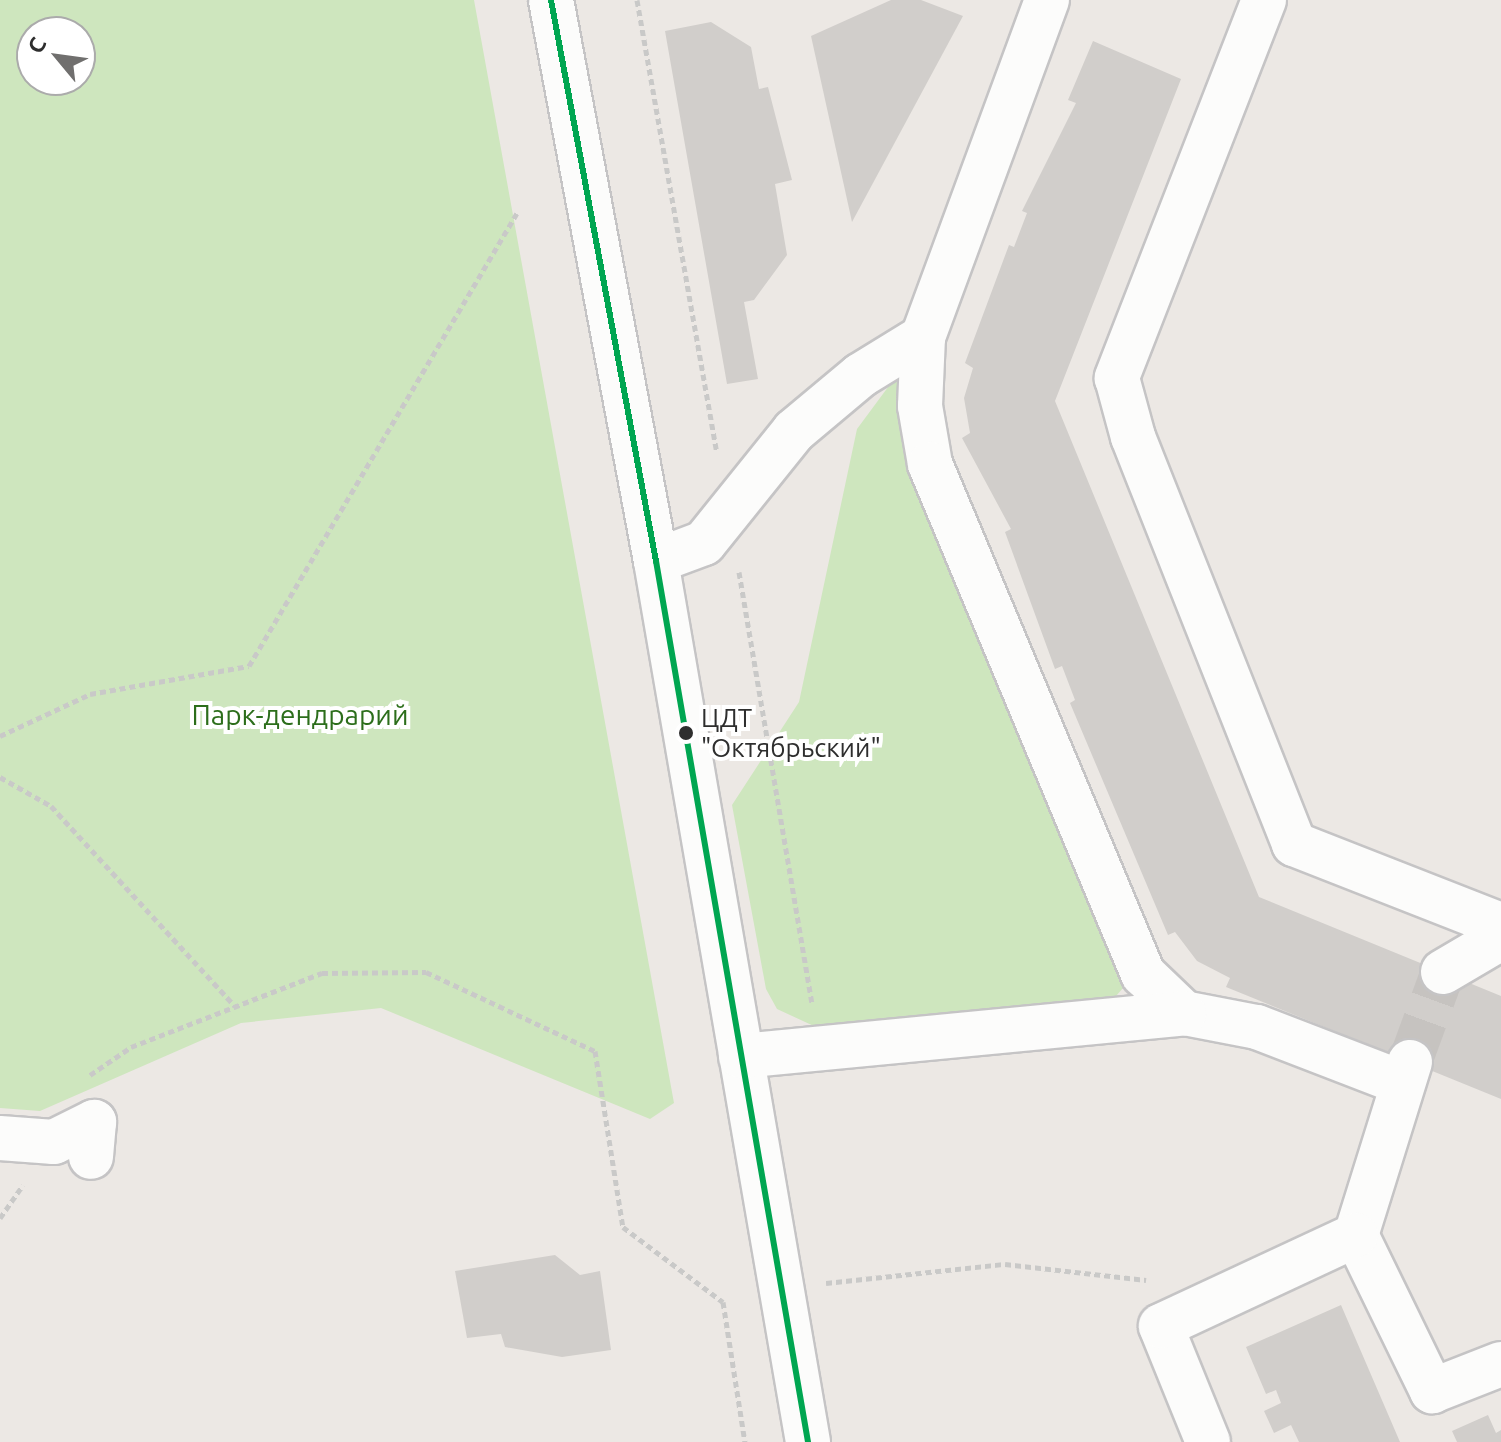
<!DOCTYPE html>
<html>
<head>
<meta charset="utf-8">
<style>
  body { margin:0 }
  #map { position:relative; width:1501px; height:1442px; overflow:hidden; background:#ece8e4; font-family:Ubuntu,sans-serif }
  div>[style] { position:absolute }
  .green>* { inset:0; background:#cee6be }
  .building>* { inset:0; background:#d1cecb }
  .minor-tunnel>* { height:44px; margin-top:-22px; transform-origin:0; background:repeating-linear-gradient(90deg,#c6c3c0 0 44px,transparent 0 66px) }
  .path>* { height:5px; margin-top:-2.5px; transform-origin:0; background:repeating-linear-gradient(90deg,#c9c9c8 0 6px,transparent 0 10px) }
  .roads { filter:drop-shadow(2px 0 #c5c4c5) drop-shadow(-2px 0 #c5c4c5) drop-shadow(0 2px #c5c4c5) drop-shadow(0 -2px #c5c4c5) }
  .minor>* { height:44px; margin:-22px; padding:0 22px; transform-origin:22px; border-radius:22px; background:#fcfcfb }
  .bus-1>* { height:6px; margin:-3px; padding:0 3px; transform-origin:3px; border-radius:3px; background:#00a651 }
  .dots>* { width:22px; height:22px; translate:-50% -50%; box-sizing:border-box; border:4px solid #fff; border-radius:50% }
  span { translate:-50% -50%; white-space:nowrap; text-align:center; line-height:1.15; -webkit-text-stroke:8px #fff; paint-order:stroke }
  .bus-label { font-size:26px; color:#2e2e2e }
  .left { translate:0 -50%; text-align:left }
  .park-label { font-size:28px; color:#2c6e1b }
  .north { position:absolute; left:16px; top:16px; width:80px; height:80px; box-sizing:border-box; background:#fff; border:2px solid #ababab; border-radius:50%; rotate:299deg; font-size:22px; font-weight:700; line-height:32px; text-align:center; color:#2e2e2e }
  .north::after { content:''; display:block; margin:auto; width:28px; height:36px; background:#706f6e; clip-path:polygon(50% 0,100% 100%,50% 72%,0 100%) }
</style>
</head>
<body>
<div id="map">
  <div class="green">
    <i style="clip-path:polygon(evenodd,0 0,474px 0,674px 1103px,650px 1119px,381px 1008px,241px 1023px,40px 1111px,0 1108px,0 0,80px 32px,80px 80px,32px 80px,32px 32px,80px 32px)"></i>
    <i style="clip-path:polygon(894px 379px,902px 384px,1130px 980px,1109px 1004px,816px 1027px,777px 1009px,766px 989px,732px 805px,799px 702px,857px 429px)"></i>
  </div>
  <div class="building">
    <i style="clip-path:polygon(891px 0,921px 0,963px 16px,852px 222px,811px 36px)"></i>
    <i style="clip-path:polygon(711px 22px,751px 47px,759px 89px,768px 87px,792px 180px,775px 184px,787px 255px,754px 300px,744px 302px,758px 379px,727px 384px,665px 31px)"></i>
    <i style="clip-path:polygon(1093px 41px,1181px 79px,1055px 401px,1259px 897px,1501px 996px,1501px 1099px,1226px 987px,1230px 978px,1197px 961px,1175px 932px,1168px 935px,1070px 703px,1075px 700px,1062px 666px,1055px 669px,1005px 532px,1011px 529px,962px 438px,970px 433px,964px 398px,973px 368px,965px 363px,1009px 245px,1014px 247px,1027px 213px,1022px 211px,1076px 103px,1068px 100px)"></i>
    <i style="clip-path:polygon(555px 1255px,580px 1275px,600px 1271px,611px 1350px,562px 1357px,505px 1347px,501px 1334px,467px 1338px,455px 1271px)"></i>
    <i style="clip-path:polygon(1341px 1305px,1400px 1442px,1299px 1442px,1291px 1425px,1274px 1433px,1264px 1411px,1281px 1403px,1276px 1390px,1266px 1394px,1246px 1347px)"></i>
    <i style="clip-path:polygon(1488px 1415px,1496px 1433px,1501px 1430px,1501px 1442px,1457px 1442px,1452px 1431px)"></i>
  </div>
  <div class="minor-tunnel">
    <i style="left:1410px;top:1062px;width:96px;rotate:-69.9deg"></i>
  </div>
  <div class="path">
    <i style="left:637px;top:0;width:459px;rotate:80deg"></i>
    <i style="left:739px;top:572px;width:438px;rotate:80.4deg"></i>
    <i style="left:0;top:736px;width:99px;rotate:-25deg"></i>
    <i style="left:90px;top:694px;width:161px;rotate:-10deg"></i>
    <i style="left:249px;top:666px;width:526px;rotate:-59.39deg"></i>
    <i style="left:0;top:777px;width:59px;rotate:29.6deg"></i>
    <i style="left:51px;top:806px;width:272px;rotate:47.4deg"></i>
    <i style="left:90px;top:1075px;width:50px;rotate:-34.3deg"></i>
    <i style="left:131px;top:1047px;width:205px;rotate:-21.2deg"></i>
    <i style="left:322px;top:973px;width:104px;rotate:-0.6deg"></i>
    <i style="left:426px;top:972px;width:187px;rotate:25.1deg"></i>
    <i style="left:595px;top:1051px;width:178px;rotate:81deg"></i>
    <i style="left:623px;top:1227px;width:125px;rotate:36.9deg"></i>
    <i style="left:723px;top:1302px;width:142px;rotate:81.1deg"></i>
    <i style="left:0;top:1218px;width:40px;rotate:-55.1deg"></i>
    <i style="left:826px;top:1283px;width:180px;rotate:-6.1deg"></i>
    <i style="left:1005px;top:1264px;width:142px;rotate:6.5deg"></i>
  </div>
  <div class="roads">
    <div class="minor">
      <i style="left:551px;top:0;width:571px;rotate:79.4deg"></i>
      <i style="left:656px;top:561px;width:894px;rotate:80.21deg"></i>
      <i style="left:1047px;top:0;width:359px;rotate:110.2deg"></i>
      <i style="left:923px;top:337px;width:69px;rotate:92.5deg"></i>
      <i style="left:920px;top:406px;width:59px;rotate:80.2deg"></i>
      <i style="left:930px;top:464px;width:553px;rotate:67.33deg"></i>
      <i style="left:1143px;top:974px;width:57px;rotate:43.6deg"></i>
      <i style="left:1184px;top:1013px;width:74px;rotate:10.9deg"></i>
      <i style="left:1257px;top:1027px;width:155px;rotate:21.1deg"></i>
      <i style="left:1264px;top:0;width:406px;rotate:111.3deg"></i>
      <i style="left:1117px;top:378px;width:61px;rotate:74.8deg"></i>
      <i style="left:1133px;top:437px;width:438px;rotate:68.4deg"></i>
      <i style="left:1294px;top:844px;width:222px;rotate:21.4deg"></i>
      <i style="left:656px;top:561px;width:51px;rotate:-20.6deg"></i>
      <i style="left:704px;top:543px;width:144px;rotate:-51.2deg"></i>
      <i style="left:794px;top:431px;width:87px;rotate:-39.9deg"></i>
      <i style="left:861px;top:375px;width:73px;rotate:-31.5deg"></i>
      <i style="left:1443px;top:972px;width:67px;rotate:-30.4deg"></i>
      <i style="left:741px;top:1056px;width:445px;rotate:-5.5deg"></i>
      <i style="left:1410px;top:1062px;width:181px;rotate:107.3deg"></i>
      <i style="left:1356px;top:1235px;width:174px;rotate:64deg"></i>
      <i style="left:1432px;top:1391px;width:74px;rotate:-21.4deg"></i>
      <i style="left:0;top:1138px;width:54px;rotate:4.2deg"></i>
      <i style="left:54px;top:1142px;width:45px;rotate:-26.6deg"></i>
      <i style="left:94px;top:1122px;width:35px;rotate:95deg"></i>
      <i style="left:1208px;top:1442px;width:125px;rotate:-112.1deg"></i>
      <i style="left:1161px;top:1326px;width:215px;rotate:-25deg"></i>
    </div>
  </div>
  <div class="bus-1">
    <i style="left:551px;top:0;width:571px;rotate:79.4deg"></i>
    <i style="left:656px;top:561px;width:894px;rotate:80.21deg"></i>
  </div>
  <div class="dots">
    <i style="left:686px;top:733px;background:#2e2e2e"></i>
  </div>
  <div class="bus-label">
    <span class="left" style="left:701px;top:733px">ЦДТ<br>"Октябрьский"</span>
  </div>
  <div class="park-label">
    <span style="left:300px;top:715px">Парк-дендрарий</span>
  </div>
  <div class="north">С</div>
</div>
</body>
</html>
